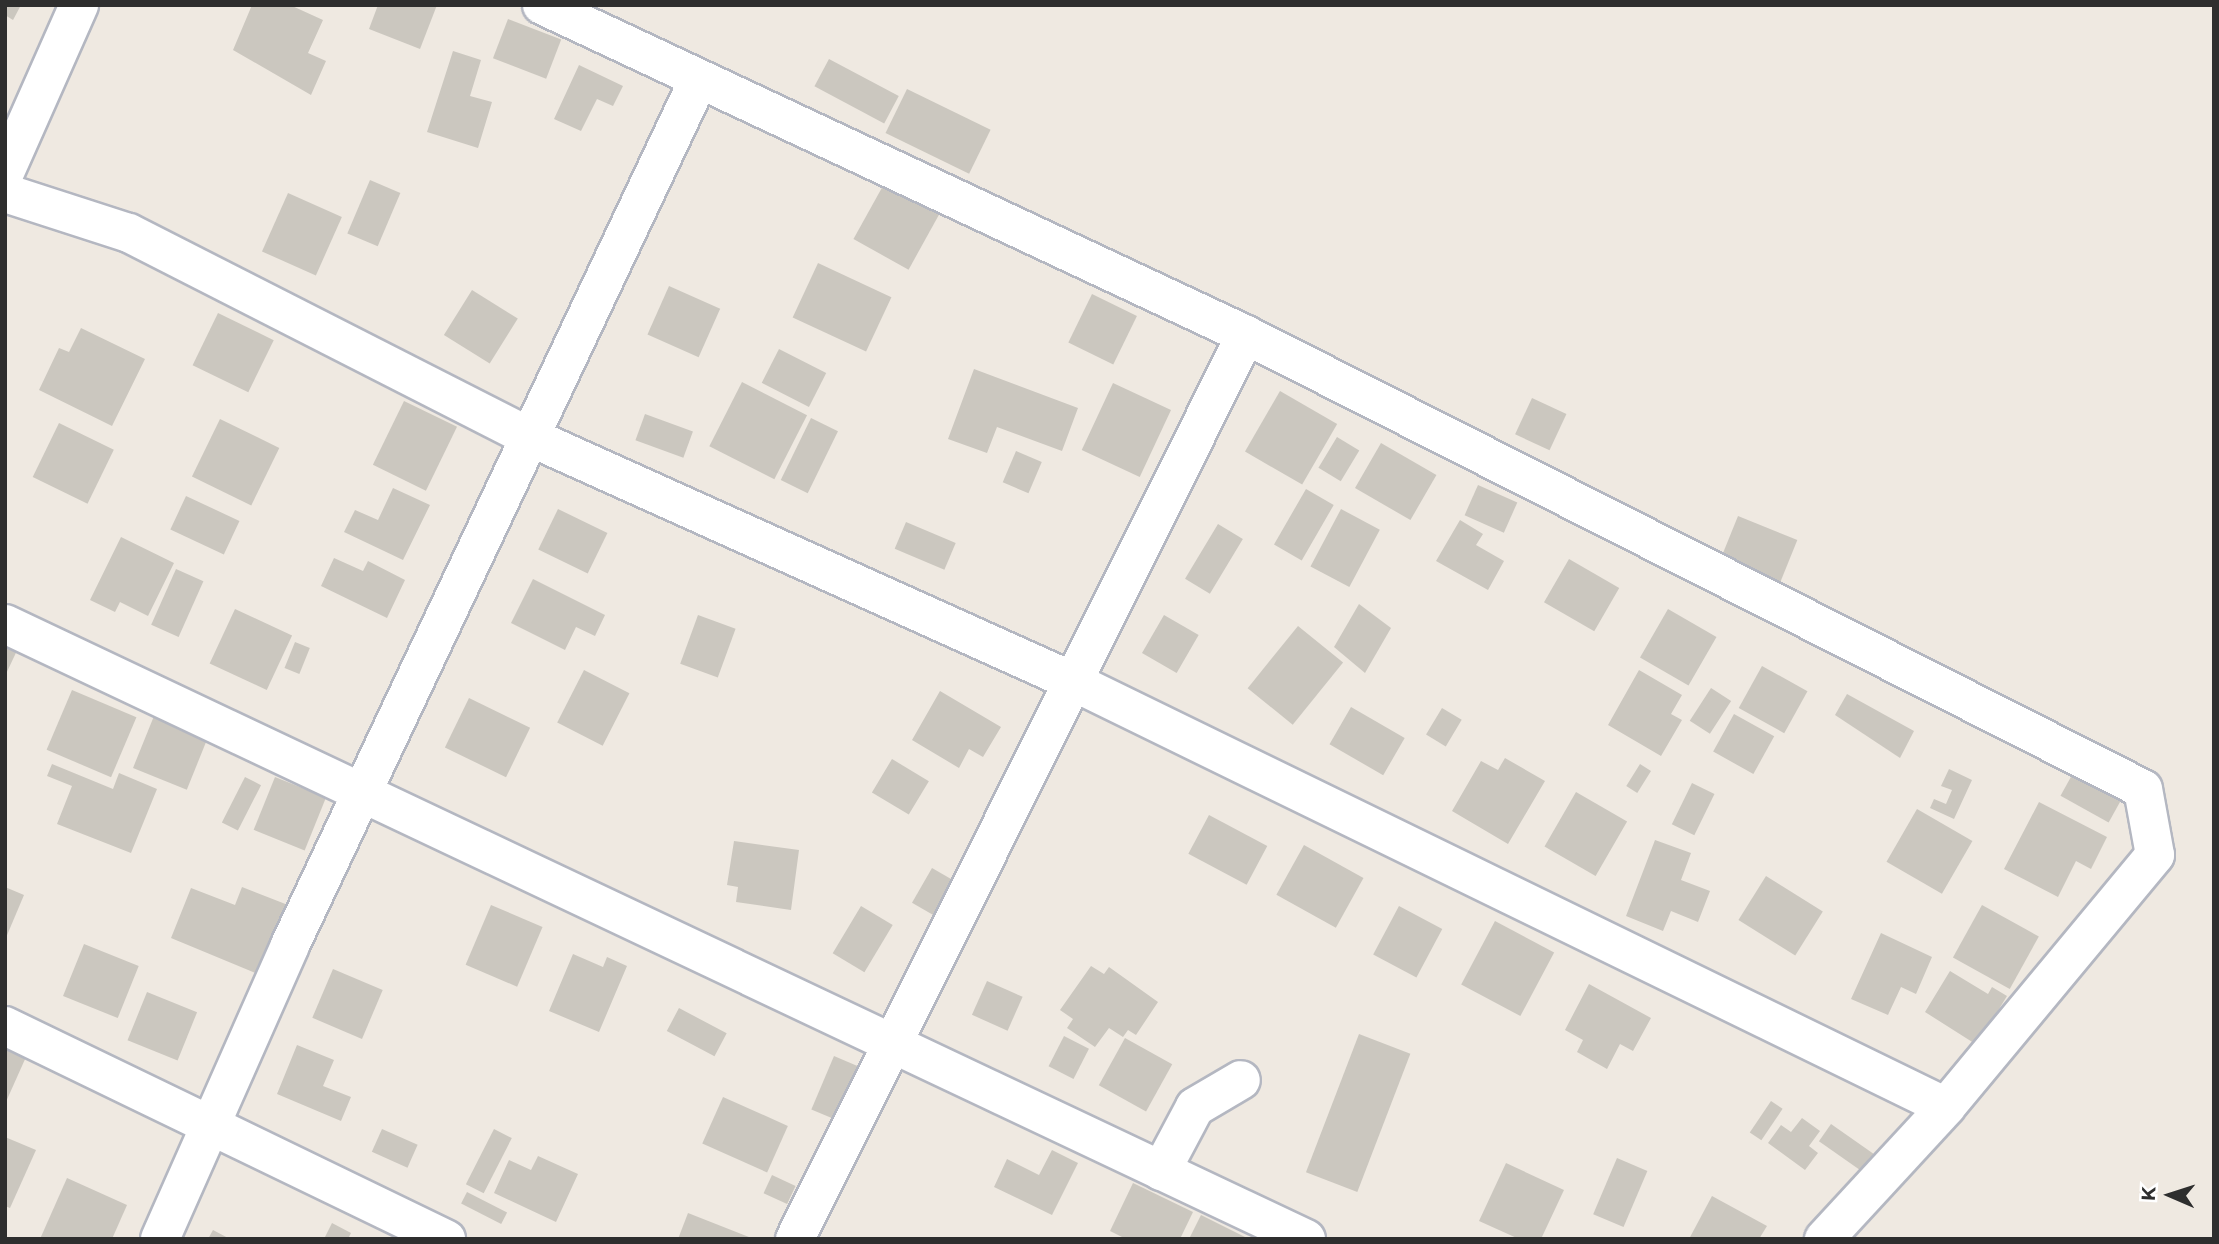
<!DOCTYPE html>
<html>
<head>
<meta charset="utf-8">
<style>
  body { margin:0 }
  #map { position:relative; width:2219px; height:1244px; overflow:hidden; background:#efe9e1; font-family:Montserrat,sans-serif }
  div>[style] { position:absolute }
  .building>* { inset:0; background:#cbc7bf; transform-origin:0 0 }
  .roads { filter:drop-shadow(2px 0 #b4b7c1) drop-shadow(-2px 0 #b4b7c1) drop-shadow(0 2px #b4b7c1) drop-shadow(0 -2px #b4b7c1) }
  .minor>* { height:38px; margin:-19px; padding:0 19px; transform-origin:19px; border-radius:19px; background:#fff }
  span { translate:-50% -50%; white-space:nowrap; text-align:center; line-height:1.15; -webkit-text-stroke:7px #fff; paint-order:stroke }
  .frame { position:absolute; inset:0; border:7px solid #2e2e2e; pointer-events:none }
  .north { position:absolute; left:2135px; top:1160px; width:70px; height:70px; -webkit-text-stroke:5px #fff; paint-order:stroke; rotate:273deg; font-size:19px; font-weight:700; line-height:28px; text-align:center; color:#2e2e2e }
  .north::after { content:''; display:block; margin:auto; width:24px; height:32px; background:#2e2e2e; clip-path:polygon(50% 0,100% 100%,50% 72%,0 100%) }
</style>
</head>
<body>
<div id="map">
  <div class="building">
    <i style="clip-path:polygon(5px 5px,21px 5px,13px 20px,5px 15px)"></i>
    <i style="clip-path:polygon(252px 5px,290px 5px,323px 20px,308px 53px,326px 61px,311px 95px,233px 50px)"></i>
    <i style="clip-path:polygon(378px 5px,437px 5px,420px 49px,369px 29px)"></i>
    <i style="left:508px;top:19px;width:57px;height:42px;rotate:21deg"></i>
    <i style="clip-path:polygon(453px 51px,481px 60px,470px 96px,492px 102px,478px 148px,427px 132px)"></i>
    <i style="left:829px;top:59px;width:79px;height:31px;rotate:28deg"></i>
    <i style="clip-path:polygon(579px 65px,623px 86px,613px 106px,597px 99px,581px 131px,554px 119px)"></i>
    <i style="left:907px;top:89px;width:93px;height:49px;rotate:26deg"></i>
    <i style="left:370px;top:180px;width:33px;height:58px;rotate:23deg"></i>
    <i style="left:884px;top:184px;width:63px;height:63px;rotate:29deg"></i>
    <i style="left:288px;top:193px;width:59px;height:64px;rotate:24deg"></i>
    <i style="left:818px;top:263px;width:81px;height:60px;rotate:25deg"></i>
    <i style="left:669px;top:286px;width:56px;height:53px;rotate:24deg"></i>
    <i style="left:472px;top:290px;width:54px;height:53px;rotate:32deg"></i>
    <i style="left:1092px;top:294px;width:50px;height:54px;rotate:26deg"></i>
    <i style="left:218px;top:313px;width:62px;height:58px;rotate:26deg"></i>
    <i style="clip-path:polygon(81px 328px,145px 359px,112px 426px,39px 390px,59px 348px,69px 352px)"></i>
    <i style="left:779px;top:349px;width:53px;height:38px;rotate:27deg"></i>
    <i style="clip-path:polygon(974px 369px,1078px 408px,1062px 451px,997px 427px,987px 453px,948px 439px)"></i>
    <i style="left:742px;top:382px;width:73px;height:72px;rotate:27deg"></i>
    <i style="left:1113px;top:383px;width:64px;height:74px;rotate:25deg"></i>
    <i style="left:1280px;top:391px;width:66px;height:70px;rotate:30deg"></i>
    <i style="left:1532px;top:398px;width:38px;height:40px;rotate:25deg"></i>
    <i style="left:404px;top:401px;width:59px;height:71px;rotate:26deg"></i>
    <i style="left:645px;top:414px;width:51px;height:28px;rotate:20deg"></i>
    <i style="left:811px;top:418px;width:30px;height:69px;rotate:26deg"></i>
    <i style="left:220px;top:419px;width:66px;height:64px;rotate:26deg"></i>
    <i style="left:59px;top:423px;width:61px;height:60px;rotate:26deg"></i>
    <i style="left:1337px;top:437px;width:26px;height:36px;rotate:31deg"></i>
    <i style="left:1381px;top:443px;width:64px;height:52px;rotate:30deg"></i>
    <i style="left:1016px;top:451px;width:28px;height:34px;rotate:23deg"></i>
    <i style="left:1478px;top:485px;width:43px;height:33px;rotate:24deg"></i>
    <i style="clip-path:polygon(393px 488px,430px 505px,403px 560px,344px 532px,355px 510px,378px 520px)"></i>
    <i style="left:1306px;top:489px;width:32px;height:64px;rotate:30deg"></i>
    <i style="left:186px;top:496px;width:59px;height:37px;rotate:25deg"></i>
    <i style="left:558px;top:509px;width:55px;height:45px;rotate:26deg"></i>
    <i style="left:1341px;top:509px;width:44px;height:65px;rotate:28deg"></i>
    <i style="left:1738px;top:516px;width:64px;height:51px;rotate:22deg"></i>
    <i style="clip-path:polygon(1460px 520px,1483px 534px,1476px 545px,1504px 561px,1488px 590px,1436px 561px)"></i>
    <i style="left:906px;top:522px;width:54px;height:29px;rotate:23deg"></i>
    <i style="left:1218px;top:524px;width:29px;height:64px;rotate:31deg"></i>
    <i style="clip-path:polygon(121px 537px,174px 563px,148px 616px,120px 602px,115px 612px,90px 600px)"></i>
    <i style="clip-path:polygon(334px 558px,363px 571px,368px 561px,405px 580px,387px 618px,321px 586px)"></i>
    <i style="left:1569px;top:559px;width:58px;height:50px;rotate:30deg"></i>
    <i style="left:176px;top:569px;width:30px;height:61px;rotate:24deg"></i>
    <i style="clip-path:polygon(533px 579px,605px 615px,595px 636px,576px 627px,565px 650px,511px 623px)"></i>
    <i style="clip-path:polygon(1359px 604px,1391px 628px,1365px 673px,1334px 647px)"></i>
    <i style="left:235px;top:609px;width:63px;height:60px;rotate:25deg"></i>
    <i style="left:1668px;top:609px;width:56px;height:56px;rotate:30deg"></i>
    <i style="left:698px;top:615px;width:40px;height:52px;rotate:20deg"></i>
    <i style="left:1164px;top:615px;width:40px;height:44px;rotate:30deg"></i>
    <i style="left:1298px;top:626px;width:58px;height:80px;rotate:39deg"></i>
    <i style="clip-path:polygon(5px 632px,22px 640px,5px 676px)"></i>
    <i style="left:295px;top:642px;width:16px;height:28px;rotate:22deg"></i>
    <i style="left:1762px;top:666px;width:52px;height:48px;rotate:29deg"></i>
    <i style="left:584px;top:670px;width:51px;height:59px;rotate:27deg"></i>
    <i style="clip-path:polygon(1639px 670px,1682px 695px,1671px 714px,1682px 720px,1661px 756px,1608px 725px)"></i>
    <i style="left:1711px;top:688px;width:24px;height:39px;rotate:33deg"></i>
    <i style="left:72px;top:690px;width:70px;height:65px;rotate:23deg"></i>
    <i style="clip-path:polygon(940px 691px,1001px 727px,983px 757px,969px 749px,959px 768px,912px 740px)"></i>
    <i style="clip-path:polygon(1847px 694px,1914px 731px,1900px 758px,1835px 715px)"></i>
    <i style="left:469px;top:698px;width:68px;height:55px;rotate:26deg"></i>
    <i style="left:1351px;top:707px;width:62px;height:43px;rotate:30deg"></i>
    <i style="left:1442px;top:708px;width:23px;height:31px;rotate:31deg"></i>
    <i style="left:1734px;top:714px;width:46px;height:43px;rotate:29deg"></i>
    <i style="left:154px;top:716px;width:58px;height:56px;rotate:22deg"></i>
    <i style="clip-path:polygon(1505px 758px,1545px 781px,1508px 844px,1452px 811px,1481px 761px,1498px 770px)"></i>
    <i style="left:892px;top:759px;width:43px;height:39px;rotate:31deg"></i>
    <i style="clip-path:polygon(52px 764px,113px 789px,119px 773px,157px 789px,131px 853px,57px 824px,72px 786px,47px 776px)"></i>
    <i style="left:1640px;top:764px;width:13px;height:26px;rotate:32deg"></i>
    <i style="left:2077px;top:766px;width:55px;height:34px;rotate:29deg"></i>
    <i style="clip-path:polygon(1949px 769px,1972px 780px,1954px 819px,1930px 808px,1934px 799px,1946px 804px,1952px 790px,1941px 786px)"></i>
    <i style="left:245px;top:777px;width:18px;height:51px;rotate:27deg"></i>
    <i style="left:275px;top:777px;width:55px;height:57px;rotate:22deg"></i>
    <i style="left:1692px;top:783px;width:25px;height:46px;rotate:26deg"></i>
    <i style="left:1576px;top:792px;width:59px;height:63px;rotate:30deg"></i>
    <i style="clip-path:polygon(2039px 802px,2107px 837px,2091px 869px,2076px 861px,2058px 897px,2004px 869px)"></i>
    <i style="left:1917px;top:809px;width:64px;height:61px;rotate:30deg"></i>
    <i style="left:1209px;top:815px;width:66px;height:44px;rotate:28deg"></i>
    <i style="clip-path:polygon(1655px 840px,1691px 853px,1681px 880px,1710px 891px,1698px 922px,1671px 911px,1663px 931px,1626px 916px)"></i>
    <i style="clip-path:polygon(734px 841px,799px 850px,791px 910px,736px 902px,738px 887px,727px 885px)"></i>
    <i style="left:1304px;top:845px;width:68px;height:57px;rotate:29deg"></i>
    <i style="left:932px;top:868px;width:30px;height:40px;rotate:30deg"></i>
    <i style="left:1766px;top:876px;width:67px;height:52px;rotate:32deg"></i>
    <i style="clip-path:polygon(5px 887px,24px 895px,5px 940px)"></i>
    <i style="clip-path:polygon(242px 887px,288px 905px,260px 975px,171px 938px,191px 888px,235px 905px)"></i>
    <i style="left:491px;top:905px;width:56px;height:65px;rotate:23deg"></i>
    <i style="left:1982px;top:905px;width:65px;height:60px;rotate:29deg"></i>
    <i style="left:861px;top:906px;width:37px;height:55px;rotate:31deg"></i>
    <i style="left:1399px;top:906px;width:49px;height:55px;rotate:28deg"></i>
    <i style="left:1495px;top:921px;width:67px;height:72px;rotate:28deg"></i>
    <i style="clip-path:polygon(1881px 933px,1932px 957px,1916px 994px,1901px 987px,1888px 1015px,1851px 999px)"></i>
    <i style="left:84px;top:944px;width:59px;height:56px;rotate:22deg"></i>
    <i style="clip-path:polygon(573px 954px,603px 967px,607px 957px,627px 966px,599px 1032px,549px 1011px)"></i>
    <i style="clip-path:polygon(1091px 966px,1104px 974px,1109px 967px,1158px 1002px,1136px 1035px,1128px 1030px,1123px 1037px,1109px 1028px,1095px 1047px,1067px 1028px,1073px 1019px,1060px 1010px)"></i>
    <i style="left:333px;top:969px;width:54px;height:53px;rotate:23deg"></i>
    <i style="clip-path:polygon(1950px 971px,1988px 994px,1992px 987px,2007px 996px,1977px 1045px,1925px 1012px)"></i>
    <i style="left:987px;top:981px;width:39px;height:37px;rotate:24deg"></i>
    <i style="clip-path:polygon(1589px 984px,1651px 1018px,1633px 1051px,1620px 1044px,1607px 1069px,1577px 1052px,1583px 1040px,1565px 1030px)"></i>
    <i style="left:147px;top:992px;width:54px;height:52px;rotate:22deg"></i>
    <i style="left:679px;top:1008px;width:54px;height:26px;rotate:28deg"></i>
    <i style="left:1359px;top:1034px;width:55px;height:148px;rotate:21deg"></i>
    <i style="left:1064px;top:1036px;width:28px;height:34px;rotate:27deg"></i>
    <i style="left:1125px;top:1038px;width:54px;height:54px;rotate:29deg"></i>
    <i style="clip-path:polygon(297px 1045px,334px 1060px,323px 1086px,351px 1097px,341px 1121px,277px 1094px)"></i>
    <i style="clip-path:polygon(5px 1048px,26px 1057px,5px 1104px)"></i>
    <i style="left:834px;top:1056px;width:28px;height:58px;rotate:23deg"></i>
    <i style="left:723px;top:1097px;width:71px;height:51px;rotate:24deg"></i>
    <i style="left:1771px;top:1101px;width:14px;height:38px;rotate:34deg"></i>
    <i style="clip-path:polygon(1802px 1118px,1820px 1131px,1809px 1146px,1818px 1153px,1805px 1170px,1768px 1143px,1781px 1125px,1791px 1132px)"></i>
    <i style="left:1831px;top:1124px;width:54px;height:21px;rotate:35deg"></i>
    <i style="left:382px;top:1129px;width:39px;height:25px;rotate:24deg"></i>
    <i style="left:494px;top:1129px;width:20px;height:62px;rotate:27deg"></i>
    <i style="clip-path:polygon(5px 1137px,36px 1150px,10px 1208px,5px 1206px)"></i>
    <i style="clip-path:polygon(1052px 1150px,1078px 1163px,1052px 1215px,994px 1187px,1007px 1159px,1039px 1175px)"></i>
    <i style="clip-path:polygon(538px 1156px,578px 1174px,556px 1222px,494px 1193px,509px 1160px,531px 1170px)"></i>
    <i style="left:1617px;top:1158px;width:33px;height:61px;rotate:23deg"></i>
    <i style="clip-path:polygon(1506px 1163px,1564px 1190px,1541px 1239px,1519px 1239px,1479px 1221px)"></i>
    <i style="left:772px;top:1175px;width:26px;height:20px;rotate:25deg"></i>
    <i style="clip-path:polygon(67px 1178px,127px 1205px,112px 1239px,40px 1239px)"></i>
    <i style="clip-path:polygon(1133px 1183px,1193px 1212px,1180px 1239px,1126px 1239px,1110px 1231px)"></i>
    <i style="left:467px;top:1192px;width:45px;height:13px;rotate:27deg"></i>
    <i style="clip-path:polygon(1712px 1196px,1767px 1226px,1759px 1239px,1689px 1239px)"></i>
    <i style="clip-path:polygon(688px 1213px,754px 1239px,678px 1239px)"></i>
    <i style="clip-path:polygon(1201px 1215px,1249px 1239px,1189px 1239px)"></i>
    <i style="clip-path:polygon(332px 1223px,351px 1233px,348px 1239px,324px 1239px)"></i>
    <i style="clip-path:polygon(213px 1230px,230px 1239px,208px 1239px)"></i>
  </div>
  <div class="roads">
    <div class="minor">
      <i style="left:542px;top:5px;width:778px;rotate:25.11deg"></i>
      <i style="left:5px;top:172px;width:183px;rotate:-66.1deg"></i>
      <i style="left:5px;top:193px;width:130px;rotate:17.9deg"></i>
      <i style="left:129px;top:233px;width:448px;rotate:27deg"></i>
      <i style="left:528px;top:436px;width:597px;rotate:24.25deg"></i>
      <i style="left:1072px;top:681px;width:972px;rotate:25.99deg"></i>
      <i style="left:5px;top:624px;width:1439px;rotate:25.3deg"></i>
      <i style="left:5px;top:1026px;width:490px;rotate:25.8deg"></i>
      <i style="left:1161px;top:1171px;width:72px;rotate:-62deg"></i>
      <i style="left:1195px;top:1107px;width:53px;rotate:-30.4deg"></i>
      <i style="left:160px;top:1239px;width:321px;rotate:-66.1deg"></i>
      <i style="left:290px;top:945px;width:958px;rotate:-64.72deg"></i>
      <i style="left:795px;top:1239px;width:1010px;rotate:-63.49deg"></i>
      <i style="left:1246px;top:335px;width:1005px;rotate:26.85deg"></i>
      <i style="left:2143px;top:789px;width:67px;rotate:79.7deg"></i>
      <i style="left:2155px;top:855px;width:327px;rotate:129.7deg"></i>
      <i style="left:1946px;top:1107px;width:180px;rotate:132.7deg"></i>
    </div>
  </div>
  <div class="frame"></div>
  <div class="north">K</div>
</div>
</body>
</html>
